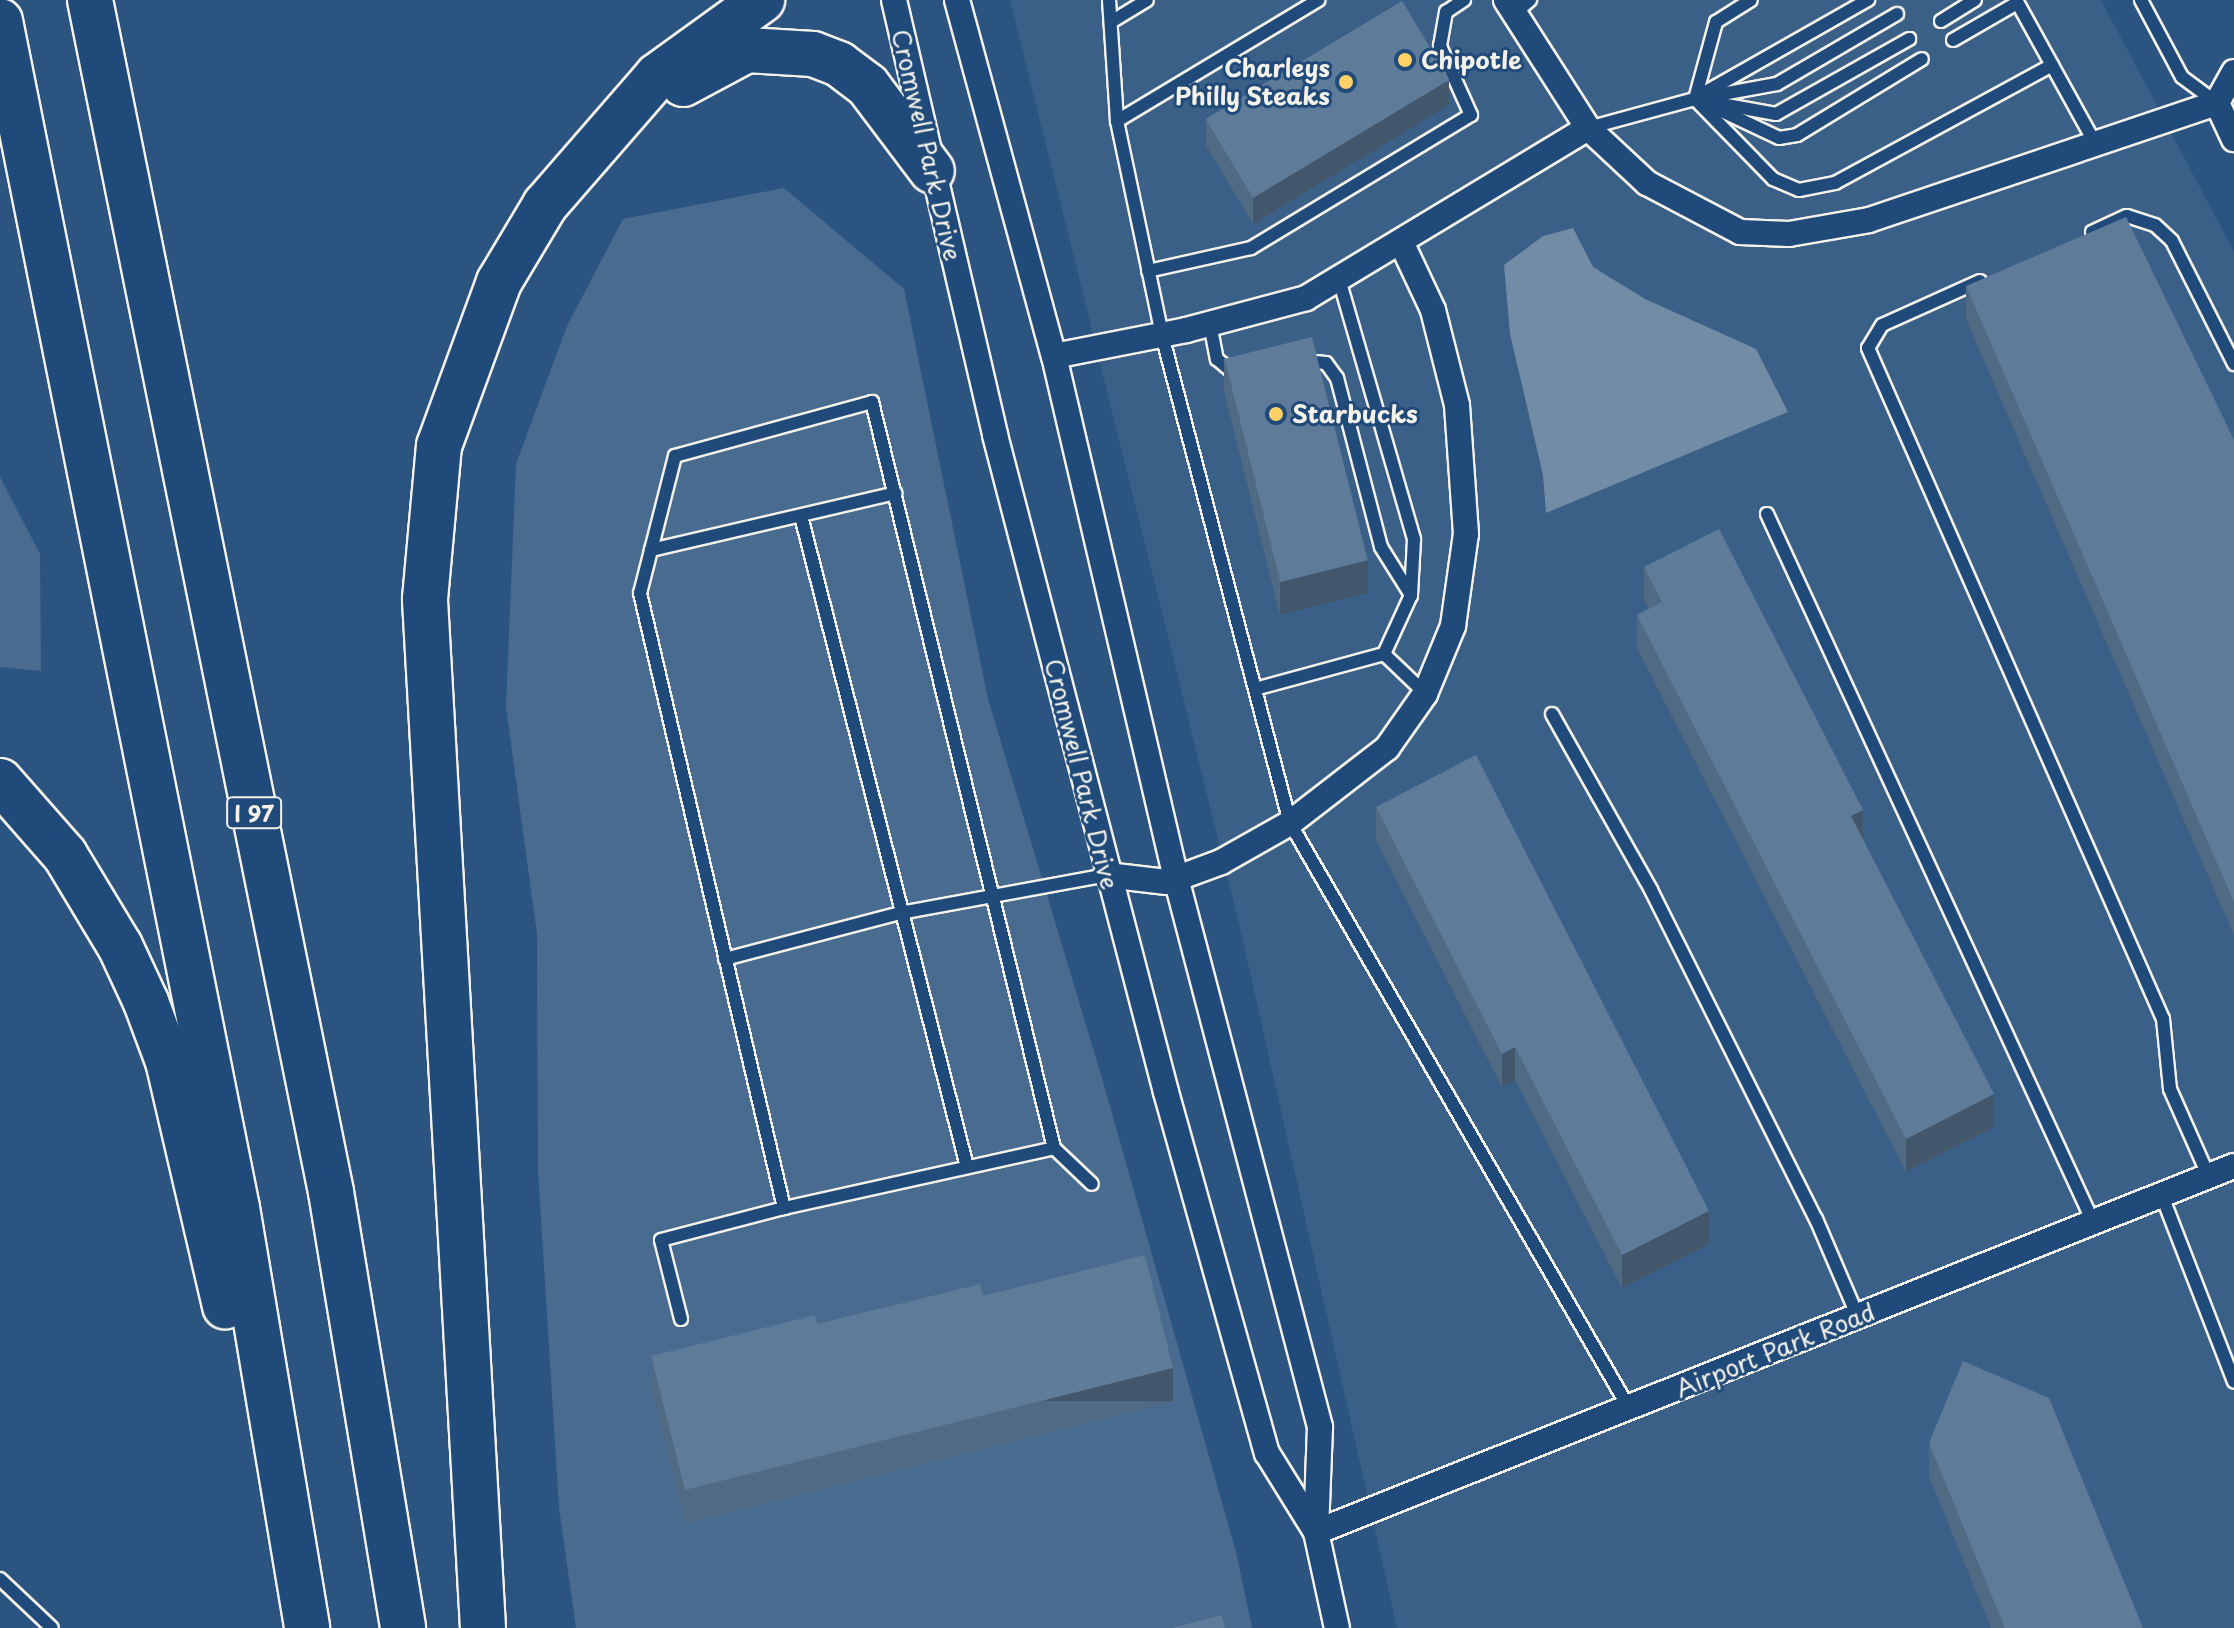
<!DOCTYPE html>
<html>
<head>
<meta charset="utf-8">
<style>
  body { margin:0 }
  #map { position:relative; width:2234px; height:1628px; overflow:hidden; background:#2c5481; font-family:"Playpen Sans",sans-serif }
  div>[style] { position:absolute }
  .built>* { inset:0; background:#3b6088 }
  .green>* { inset:0; background:#496b90 }
  .water>* { inset:0; background:#738ca6 }
  .roads { filter:drop-shadow(2px 0 #f4f1e8) drop-shadow(-2px 0 #f4f1e8) drop-shadow(0 2px #f4f1e8) drop-shadow(0 -2px #f4f1e8) }
  .service>* { height:12px; margin:-6px; padding:0 6px; transform-origin:6px; border-radius:6px; background:#1f4a7a }
  .minor>* { height:24px; margin:-12px; padding:0 12px; transform-origin:12px; border-radius:12px; background:#1f4a7a }
  .motorway>* { height:44px; margin:-22px; padding:0 22px; transform-origin:22px; border-radius:22px; background:#1f4a7a }
  .wall>* { inset:0; background:#516a84 }
  .shaded-wall>* { inset:0; background:#42566c; transform-origin:0 0 }
  .building>* { inset:0; background:#5e7b9a; transform-origin:0 0 }
  .dots>* { width:22px; height:22px; translate:-50% -50%; box-sizing:border-box; border:4px solid #1f4a7a; border-radius:50% }
  span { translate:-50% -50%; white-space:nowrap; text-align:center; line-height:1.15; -webkit-text-stroke:6px #1f4a7a; paint-order:stroke }
  .shield-label span { padding:2px 6px; background:#1f4a7a; border:2px solid; border-radius:6px; -webkit-text-stroke-width:0 }
  .shield-label { font-size:22px; color:#f4f1e8; font-weight:700 }
  .poi-label { font-size:24px; color:#f4f1e8; font-weight:700 }
  .left { translate:0 -50%; text-align:left }
  .right { translate:-100% -50%; text-align:right }
  .street-label { font-size:24px; color:#f4f1e8 }
</style>
</head>
<body>
<div id="map">
  <div class="built">
    <i style="clip-path:polygon(1010px 0,2101px 0,2234px 252px,2234px 1628px,1397px 1628px,1238px 919px)"></i>
  </div>
  <div class="green">
    <i style="clip-path:polygon(784px 188px,904px 289px,988px 699px,1102px 1078px,1236px 1552px,1252px 1628px,576px 1628px,559px 1508px,538px 1170px,537px 934px,506px 707px,516px 464px,567px 326px,623px 219px)"></i>
    <i style="clip-path:polygon(0 477px,40px 554px,41px 671px,0 667px)"></i>
  </div>
  <div class="water">
    <i style="clip-path:polygon(1573px 228px,1593px 267px,1645px 299px,1756px 349px,1788px 412px,1546px 513px,1543px 475px,1510px 334px,1504px 265px,1543px 236px)"></i>
  </div>
  <div class="roads">
    <div class="service">
      <i style="left:1109px;top:0;width:121px;rotate:86.2deg"></i>
      <i style="left:1117px;top:121px;width:219px;rotate:78.1deg"></i>
      <i style="left:1162px;top:335px;width:505px;rotate:75.3deg"></i>
      <i style="left:1290px;top:823px;width:676px;rotate:59.91deg"></i>
      <i style="left:2016px;top:0;width:163px;rotate:61.1deg"></i>
      <i style="left:2141px;top:0;width:87px;rotate:62deg"></i>
      <i style="left:2182px;top:77px;width:44px;rotate:36.6deg"></i>
      <i style="left:1515px;top:13px;width:20px;rotate:-41deg"></i>
      <i style="left:1941px;top:21px;width:40px;rotate:-32deg"></i>
      <i style="left:1111px;top:22px;width:42px;rotate:-31.4deg"></i>
      <i style="left:1953px;top:40px;width:74px;rotate:-30deg"></i>
      <i style="left:1704px;top:93px;width:189px;rotate:-29.6deg"></i>
      <i style="left:1695px;top:99px;width:112px;rotate:45.7deg"></i>
      <i style="left:1773px;top:179px;width:28px;rotate:23deg"></i>
      <i style="left:1799px;top:190px;width:37px;rotate:-11deg"></i>
      <i style="left:1835px;top:183px;width:247px;rotate:-28.5deg"></i>
      <i style="left:1695px;top:99px;width:80px;rotate:-74.7deg"></i>
      <i style="left:1716px;top:22px;width:41px;rotate:-32.2deg"></i>
      <i style="left:1705px;top:103px;width:82px;rotate:25.3deg"></i>
      <i style="left:1779px;top:138px;width:18px;rotate:-9deg"></i>
      <i style="left:1797px;top:135px;width:146px;rotate:-31.3deg"></i>
      <i style="left:1721px;top:104px;width:56px;rotate:10.3deg"></i>
      <i style="left:1776px;top:114px;width:153px;rotate:-29.4deg"></i>
      <i style="left:1117px;top:121px;width:235px;rotate:-31deg"></i>
      <i style="left:1588px;top:128px;width:111px;rotate:-15.2deg"></i>
      <i style="left:1695px;top:99px;width:83px;rotate:-10.4deg"></i>
      <i style="left:1777px;top:84px;width:139px;rotate:-30.3deg"></i>
      <i style="left:2092px;top:232px;width:38px;rotate:-25deg"></i>
      <i style="left:2127px;top:216px;width:29px;rotate:18deg"></i>
      <i style="left:2155px;top:225px;width:23px;rotate:43deg"></i>
      <i style="left:2172px;top:241px;width:138px;rotate:63.2deg"></i>
      <i style="left:1148px;top:271px;width:106px;rotate:-12.6deg"></i>
      <i style="left:1251px;top:248px;width:257px;rotate:-31.2deg"></i>
      <i style="left:1471px;top:115px;width:76px;rotate:-114.2deg"></i>
      <i style="left:1440px;top:46px;width:35px;rotate:-80deg"></i>
      <i style="left:1446px;top:12px;width:22px;rotate:-34deg"></i>
      <i style="left:1980px;top:281px;width:107px;rotate:155.8deg"></i>
      <i style="left:1882px;top:325px;width:27px;rotate:121deg"></i>
      <i style="left:1868px;top:348px;width:733px;rotate:66.27deg"></i>
      <i style="left:2163px;top:1019px;width:70px;rotate:84.3deg"></i>
      <i style="left:2170px;top:1089px;width:96px;rotate:66.1deg"></i>
      <i style="left:1210px;top:324px;width:36px;rotate:79deg"></i>
      <i style="left:1217px;top:359px;width:23px;rotate:40deg"></i>
      <i style="left:1304px;top:361px;width:22px;rotate:5deg"></i>
      <i style="left:1326px;top:363px;width:19px;rotate:54deg"></i>
      <i style="left:1337px;top:378px;width:175px;rotate:75.4deg"></i>
      <i style="left:1381px;top:547px;width:57px;rotate:58deg"></i>
      <i style="left:1767px;top:514px;width:782px;rotate:65.27deg"></i>
      <i style="left:801px;top:516px;width:672px;rotate:75.69deg"></i>
      <i style="left:651px;top:550px;width:251px;rotate:-13.1deg"></i>
      <i style="left:1384px;top:654px;width:57px;rotate:43.6deg"></i>
      <i style="left:1255px;top:689px;width:134px;rotate:-15.2deg"></i>
      <i style="left:1384px;top:654px;width:65px;rotate:-65.4deg"></i>
      <i style="left:1411px;top:595px;width:56px;rotate:-86.9deg"></i>
      <i style="left:1414px;top:539px;width:270px;rotate:-106.1deg"></i>
      <i style="left:1552px;top:714px;width:202px;rotate:60.6deg"></i>
      <i style="left:1651px;top:890px;width:368px;rotate:63.4deg"></i>
      <i style="left:1816px;top:1219px;width:107px;rotate:66.8deg"></i>
      <i style="left:725px;top:959px;width:181px;rotate:-14.7deg"></i>
      <i style="left:900px;top:913px;width:210px;rotate:-10.4deg"></i>
      <i style="left:1054px;top:1148px;width:768px;rotate:-103.71deg"></i>
      <i style="left:872px;top:402px;width:204px;rotate:164.7deg"></i>
      <i style="left:675px;top:456px;width:141px;rotate:104.3deg"></i>
      <i style="left:640px;top:593px;width:632px;rotate:76.82deg"></i>
      <i style="left:784px;top:1208px;width:277px;rotate:-12.5deg"></i>
      <i style="left:1054px;top:1148px;width:52px;rotate:43.5deg"></i>
      <i style="left:2162px;top:1196px;width:199px;rotate:68.8deg"></i>
      <i style="left:681px;top:1319px;width:81px;rotate:-104.2deg"></i>
      <i style="left:661px;top:1240px;width:127px;rotate:-14.6deg"></i>
      <i style="left:0;top:1579px;width:71px;rotate:43.3deg"></i>
    </div>
    <div class="minor">
      <i style="left:894px;top:0;width:447px;rotate:76.9deg"></i>
      <i style="left:995px;top:435px;width:679px;rotate:75.41deg"></i>
      <i style="left:1166px;top:1092px;width:375px;rotate:74.4deg"></i>
      <i style="left:1267px;top:1453px;width:93px;rotate:58.2deg"></i>
      <i style="left:957px;top:0;width:369px;rotate:74.8deg"></i>
      <i style="left:1054px;top:356px;width:536px;rotate:76.85deg"></i>
      <i style="left:1176px;top:878px;width:568px;rotate:75.3deg"></i>
      <i style="left:1320px;top:1427px;width:105px;rotate:92.2deg"></i>
      <i style="left:1316px;top:1532px;width:98px;rotate:77.7deg"></i>
      <i style="left:1506px;top:0;width:152px;rotate:57.4deg"></i>
      <i style="left:1588px;top:128px;width:81px;rotate:43deg"></i>
      <i style="left:1647px;top:183px;width:105px;rotate:27.8deg"></i>
      <i style="left:1740px;top:232px;width:49px;rotate:2.3deg"></i>
      <i style="left:1789px;top:234px;width:81px;rotate:-9.9deg"></i>
      <i style="left:1869px;top:220px;width:367px;rotate:-18.6deg"></i>
      <i style="left:2234px;top:72px;width:35px;rotate:119deg"></i>
      <i style="left:2217px;top:103px;width:40px;rotate:65deg"></i>
      <i style="left:1054px;top:356px;width:135px;rotate:-11.1deg"></i>
      <i style="left:1186px;top:330px;width:124px;rotate:-14.9deg"></i>
      <i style="left:1306px;top:298px;width:329px;rotate:-31.1deg"></i>
      <i style="left:1107px;top:875px;width:60px;rotate:6.7deg"></i>
      <i style="left:1167px;top:882px;width:58px;rotate:-20.3deg"></i>
      <i style="left:1221px;top:862px;width:79px;rotate:-29.5deg"></i>
      <i style="left:1290px;top:823px;width:123px;rotate:-37.7deg"></i>
      <i style="left:1387px;top:748px;width:66px;rotate:-54.9deg"></i>
      <i style="left:1425px;top:694px;width:74px;rotate:-67.6deg"></i>
      <i style="left:1453px;top:626px;width:93px;rotate:-82deg"></i>
      <i style="left:1466px;top:534px;width:129px;rotate:-94deg"></i>
      <i style="left:1457px;top:405px;width:98px;rotate:-104.2deg"></i>
      <i style="left:1433px;top:310px;width:73px;rotate:-115.2deg"></i>
      <i style="left:1316px;top:1532px;width:988px;rotate:-21.74deg"></i>
    </div>
    <div class="motorway">
      <i style="left:90px;top:0;width:1216px;rotate:78.57deg"></i>
      <i style="left:331px;top:1192px;width:442px;rotate:80.6deg"></i>
      <i style="left:0;top:21px;width:1210px;rotate:78.71deg"></i>
      <i style="left:237px;top:1208px;width:426px;rotate:80.5deg"></i>
      <i style="left:683px;top:84px;width:72px;rotate:-28deg"></i>
      <i style="left:747px;top:50px;width:66px;rotate:3.5deg"></i>
      <i style="left:813px;top:54px;width:28px;rotate:21deg"></i>
      <i style="left:839px;top:64px;width:36px;rotate:37deg"></i>
      <i style="left:868px;top:86px;width:106px;rotate:53deg"></i>
      <i style="left:0;top:781px;width:98px;rotate:48.7deg"></i>
      <i style="left:65px;top:855px;width:106px;rotate:58.9deg"></i>
      <i style="left:120px;top:946px;width:62px;rotate:65.1deg"></i>
      <i style="left:146px;top:1002px;width:63px;rotate:69.6deg"></i>
      <i style="left:168px;top:1061px;width:252px;rotate:76.9deg"></i>
      <i style="left:483px;top:1628px;width:1031px;rotate:-93.23deg"></i>
      <i style="left:425px;top:599px;width:154px;rotate:-84.8deg"></i>
      <i style="left:439px;top:446px;width:175px;rotate:-69.9deg"></i>
      <i style="left:499px;top:282px;width:90px;rotate:-59.1deg"></i>
      <i style="left:545px;top:205px;width:171px;rotate:-49deg"></i>
      <i style="left:657px;top:76px;width:130px;rotate:-35.9deg"></i>
    </div>
  </div>
  <div class="wall">
    <i style="clip-path:polygon(1449px 105px,1253px 224px,1206px 145px,1206px 120px)"></i>
    <i style="clip-path:polygon(1966px 286px,2234px 440px,2234px 935px,1966px 319px)"></i>
    <i style="clip-path:polygon(1224px 358px,1368px 593px,1280px 615px,1224px 391px)"></i>
    <i style="clip-path:polygon(1644px 567px,1863px 840px,1994px 1127px,1906px 1172px,1637px 648px,1637px 615px,1649px 609px,1644px 600px)"></i>
    <i style="clip-path:polygon(1376px 807px,1709px 1244px,1622px 1288px,1515px 1080px,1502px 1087px,1376px 840px)"></i>
    <i style="clip-path:polygon(983px 1296px,1173px 1401px,685px 1523px,651px 1389px,651px 1356px,817px 1324px)"></i>
    <i style="clip-path:polygon(1929px 1443px,2143px 1628px,1991px 1628px,1929px 1476px)"></i>
  </div>
  <div class="shaded-wall">
    <i style="clip-path:polygon(1449px 80px,1449px 105px,1253px 224px,1253px 198px)"></i>
    <i style="clip-path:polygon(1368px 560px,1368px 593px,1280px 615px,1280px 582px)"></i>
    <i style="clip-path:polygon(1863px 810px,1863px 843px,1851px 816px)"></i>
    <i style="clip-path:polygon(1515px 1047px,1515px 1080px,1502px 1087px,1502px 1054px)"></i>
    <i style="clip-path:polygon(1994px 1094px,1994px 1127px,1906px 1172px,1906px 1139px)"></i>
    <i style="clip-path:polygon(1709px 1211px,1709px 1244px,1622px 1288px,1622px 1255px)"></i>
    <i style="left:1173px;top:1368px;width:33px;height:503px;rotate:90deg"></i>
  </div>
  <div class="building">
    <i style="left:1402px;top:1px;width:92px;height:229px;rotate:59deg"></i>
    <i style="clip-path:polygon(2126px 217px,2234px 440px,2234px 902px,1966px 286px)"></i>
    <i style="left:1312px;top:337px;width:230px;height:90px;rotate:76deg"></i>
    <i style="clip-path:polygon(1719px 529px,1863px 810px,1851px 816px,1994px 1094px,1906px 1139px,1637px 615px,1662px 602px,1644px 567px)"></i>
    <i style="clip-path:polygon(1476px 755px,1709px 1211px,1622px 1255px,1515px 1047px,1502px 1054px,1376px 807px)"></i>
    <i style="clip-path:polygon(1145px 1255px,1173px 1368px,685px 1490px,651px 1356px,815px 1315px,817px 1324px,980px 1284px,983px 1296px)"></i>
    <i style="clip-path:polygon(1963px 1361px,2049px 1398px,2143px 1628px,2005px 1628px,1929px 1443px)"></i>
    <i style="clip-path:polygon(1222px 1615px,1225px 1628px,1171px 1628px)"></i>
  </div>
  <div class="dots">
    <i style="left:1405px;top:60px;background:#ffd166"></i>
    <i style="left:1346px;top:82px;background:#ffd166"></i>
    <i style="left:1276px;top:414px;background:#ffd166"></i>
  </div>
  <div class="shield-label">
    <span style="left:254px;top:813px">I 97</span>
  </div>
  <div class="poi-label">
    <span class="left" style="left:1421px;top:60px">Chipotle</span>
    <span class="right" style="left:1330px;top:82px">Charleys<br>Philly Steaks</span>
    <span class="left" style="left:1292px;top:414px">Starbucks</span>
  </div>
  <div class="street-label">
    <span style="left:927px;top:145px;rotate:77deg">Cromwell Park Drive</span>
    <span style="left:1082px;top:774px;rotate:76deg">Cromwell Park Drive</span>
    <span style="left:1775px;top:1350px;rotate:-22deg">Airport Park Road</span>
  </div>
</div>
</body>
</html>
